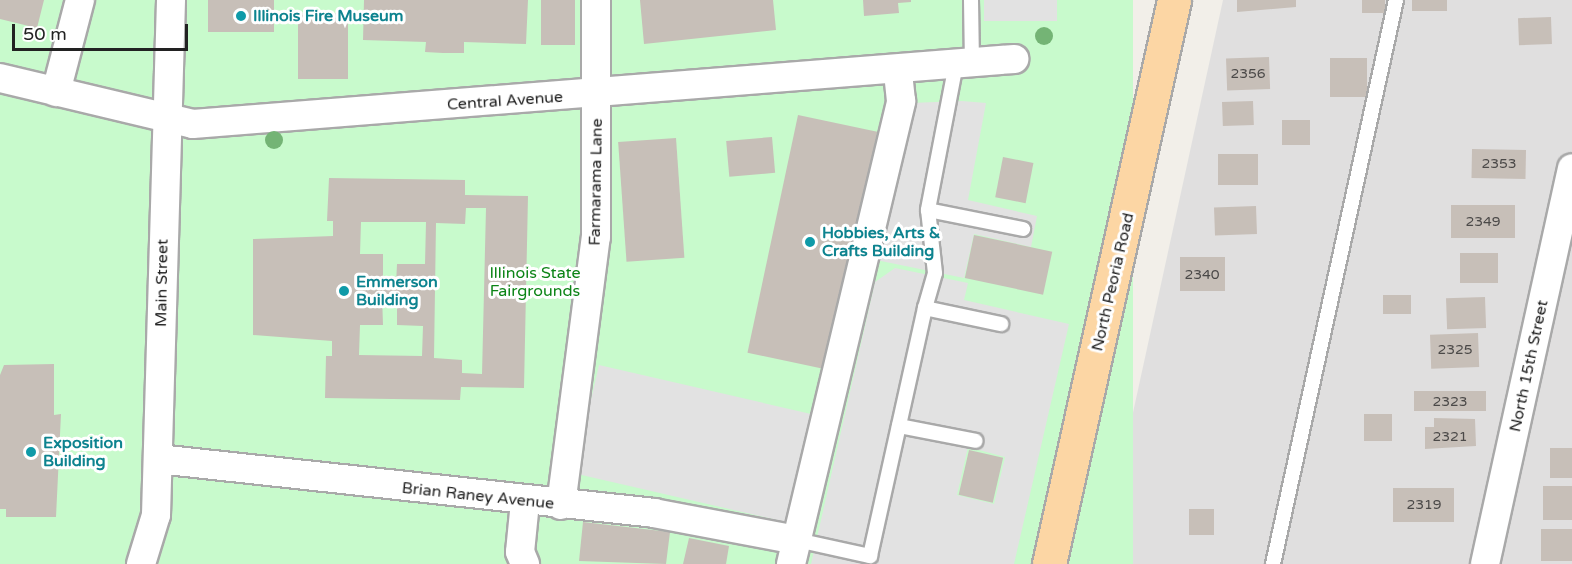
<!DOCTYPE html>
<html>
<head>
<meta charset="utf-8">
<style>
  body { margin:0 }
  #map { position:relative; width:1572px; height:564px; overflow:hidden; background:#f2efe9; font-family:"Varela Round",sans-serif }
  div>[style] { position:absolute }
  .residential>* { inset:0; background:#e0dfdf }
  .park>* { inset:0; background:#c8facc; transform-origin:0 0 }
  .parking>* { inset:0; background:#e2e2e2; transform-origin:0 0 }
  .building>* { inset:0; background:#c7bfb8; transform-origin:0 0 }
  .roads { filter:drop-shadow(2px 0 #a9a9a9) drop-shadow(-2px 0 #a9a9a9) drop-shadow(0 2px #a9a9a9) drop-shadow(0 -2px #a9a9a9) }
  .service>* { height:14px; margin:-7px; padding:0 7px; transform-origin:7px; border-radius:7px; background:#fff }
  .minor>* { height:28px; margin:-14px; padding:0 14px; transform-origin:14px; border-radius:14px; background:#fff }
  .primary>* { height:33px; margin:-16.5px; padding:0 16.5px; transform-origin:16.5px; border-radius:16.5px; background:#fcd6a4 }
  .trees>* { width:18px; height:18px; margin:-9px; border-radius:50%; background:#74b475 }
  .dots>* { width:16px; height:16px; translate:-50% -50%; box-sizing:border-box; border:3px solid #fff; border-radius:50% }
  span { translate:-50% -50%; white-space:nowrap; text-align:center; line-height:1.15; -webkit-text-stroke:6px #fff; paint-order:stroke }
  .number-label { font-size:14px; color:#4b4948 }
  .number-label span { -webkit-text-stroke-width:0 }
  .culture-label { font-size:16px; color:#0d838f; font-weight:700 }
  .left { translate:0 -50%; text-align:left }
  .street-label { font-size:16px; color:#222 }
  .park-label { font-size:16px; color:#0c8416 }
  .scale { position:absolute; left:12px; top:24px; width:176px; height:27px; box-sizing:border-box; border:3px solid #222; border-top:0; padding-left:8px; font-size:18px; line-height:21px; white-space:nowrap; color:#222; -webkit-text-stroke:4px #fff; paint-order:stroke }
</style>
</head>
<body>
<div id="map">
  <div class="residential">
    <i style="clip-path:polygon(1223px 0,1572px 0,1572px 564px,1100px 564px)"></i>
  </div>
  <div class="park">
    <i style="left:0;top:0;width:1133px;height:564px"></i>
  </div>
  <div class="parking">
    <i style="left:984px;top:0;width:73px;height:21px"></i>
    <i style="clip-path:polygon(962px 101px,986px 103px,968px 200px,1037px 216px,1031px 247px,974px 234px,964px 278px,876px 260px,910px 103px)"></i>
    <i style="clip-path:polygon(evenodd,895px 268px,968px 283px,964px 300px,1069px 324px,1014px 564px,811px 564px,875px 282px,895px 268px,968px 447px,1005px 457px,994px 504px,957px 495px,968px 447px)"></i>
    <i style="left:599px;top:365px;width:222px;height:111px;rotate:13deg"></i>
  </div>
  <div class="building">
    <i style="clip-path:polygon(0 0,44px 0,37px 28px,0 19px)"></i>
    <i style="left:208px;top:0;width:66px;height:32px"></i>
    <i style="clip-path:polygon(364px 0,528px 0,526px 44px,464px 42px,464px 53px,443px 53px,425px 52px,426px 42px,363px 40px)"></i>
    <i style="left:541px;top:0;width:34px;height:45px"></i>
    <i style="clip-path:polygon(640px 0,773px 0,776px 30px,644px 44px)"></i>
    <i style="clip-path:polygon(863px 0,911px 0,911px 2px,898px 3px,899px 13px,864px 16px)"></i>
    <i style="clip-path:polygon(1237px 0,1296px 0,1296px 7px,1237px 12px)"></i>
    <i style="left:1362px;top:0;width:23px;height:13px"></i>
    <i style="left:1412px;top:0;width:35px;height:11px"></i>
    <i style="left:298px;top:13px;width:50px;height:66px"></i>
    <i style="left:1551px;top:17px;width:27px;height:33px;rotate:88deg"></i>
    <i style="left:1269px;top:57px;width:32px;height:43px;rotate:88deg"></i>
    <i style="left:1367px;top:58px;width:39px;height:37px;rotate:90deg"></i>
    <i style="left:1253px;top:101px;width:24px;height:31px;rotate:88deg"></i>
    <i style="left:798px;top:115px;width:81px;height:243px;rotate:12deg"></i>
    <i style="left:1310px;top:120px;width:25px;height:28px;rotate:90deg"></i>
    <i style="left:772px;top:137px;width:36px;height:46px;rotate:85deg"></i>
    <i style="left:676px;top:138px;width:120px;height:58px;rotate:86deg"></i>
    <i style="left:1472px;top:149px;width:54px;height:29px;rotate:1deg"></i>
    <i style="left:1258px;top:154px;width:31px;height:40px;rotate:90deg"></i>
    <i style="left:1003px;top:157px;width:31px;height:41px;rotate:11deg"></i>
    <i style="clip-path:polygon(evenodd,329px 178px,465px 180px,465px 195px,528px 196px,524px 388px,461px 387px,460px 400px,325px 398px,326px 356px,332px 356px,332px 341px,253px 335px,253px 239px,333px 236px,333px 221px,327px 221px,329px 178px,466px 208px,486px 208px,482px 374px,462px 373px,462px 360px,434px 358px,436px 223px,465px 224px,466px 208px,329px 178px,361px 222px,426px 222px,425px 264px,397px 264px,396px 284px,383px 283px,383px 254px,360px 254px,361px 222px,329px 178px,382px 294px,397px 294px,397px 325px,423px 326px,422px 356px,359px 355px,360px 325px,383px 325px,382px 294px)"></i>
    <i style="left:1515px;top:205px;width:33px;height:64px;rotate:90deg"></i>
    <i style="left:1256px;top:206px;width:28px;height:42px;rotate:88deg"></i>
    <i style="left:974px;top:235px;width:80px;height:44px;rotate:12deg"></i>
    <i style="left:1460px;top:253px;width:38px;height:30px"></i>
    <i style="left:1225px;top:257px;width:34px;height:45px;rotate:90deg"></i>
    <i style="left:1383px;top:295px;width:28px;height:19px"></i>
    <i style="left:1485px;top:297px;width:31px;height:39px;rotate:88deg"></i>
    <i style="left:1478px;top:333px;width:34px;height:48px;rotate:88deg"></i>
    <i style="clip-path:polygon(54px 364px,54px 415px,61px 414px,56px 517px,6px 517px,6px 509px,0 509px,0 375px,4px 365px)"></i>
    <i style="left:1486px;top:391px;width:20px;height:72px;rotate:90deg"></i>
    <i style="left:1364px;top:414px;width:28px;height:27px"></i>
    <i style="clip-path:polygon(1434px 418px,1475px 419px,1476px 446px,1425px 449px,1425px 427px,1434px 427px)"></i>
    <i style="left:1550px;top:448px;width:22px;height:30px"></i>
    <i style="left:969px;top:450px;width:35px;height:46px;rotate:13deg"></i>
    <i style="left:1543px;top:486px;width:29px;height:34px"></i>
    <i style="left:1393px;top:488px;width:61px;height:34px"></i>
    <i style="left:1189px;top:509px;width:25px;height:26px"></i>
    <i style="clip-path:polygon(583px 522px,670px 532px,666px 564px,579px 561px)"></i>
    <i style="left:1541px;top:529px;width:31px;height:32px"></i>
    <i style="clip-path:polygon(689px 538px,729px 546px,726px 564px,683px 564px)"></i>
  </div>
  <div class="roads">
    <div class="service">
      <i style="left:971px;top:0;width:62px;rotate:89.1deg"></i>
      <i style="left:956px;top:64px;width:149px;rotate:100.9deg"></i>
      <i style="left:928px;top:210px;width:97px;rotate:11.3deg"></i>
      <i style="left:925px;top:308px;width:36px;rotate:-74deg"></i>
      <i style="left:935px;top:273px;width:63px;rotate:-96.3deg"></i>
      <i style="left:899px;top:426px;width:78px;rotate:11deg"></i>
      <i style="left:797px;top:540px;width:75px;rotate:12.4deg"></i>
      <i style="left:870px;top:556px;width:254px;rotate:-77.5deg"></i>
      <i style="left:925px;top:308px;width:78px;rotate:11.9deg"></i>
      <i style="left:1273px;top:564px;width:577px;rotate:-77.7deg"></i>
    </div>
    <div class="minor">
      <i style="left:0;top:78px;width:198px;rotate:13.4deg"></i>
      <i style="left:193px;top:124px;width:824px;rotate:-4.53deg"></i>
      <i style="left:56px;top:92px;width:95px;rotate:-75.4deg"></i>
      <i style="left:158px;top:459px;width:499px;rotate:6.2deg"></i>
      <i style="left:654px;top:513px;width:146px;rotate:10.7deg"></i>
      <i style="left:525px;top:502px;width:50px;rotate:95.7deg"></i>
      <i style="left:520px;top:552px;width:13px;rotate:67deg"></i>
      <i style="left:561px;top:505px;width:270px;rotate:-82.6deg"></i>
      <i style="left:596px;top:237px;width:237px;rotate:-90deg"></i>
      <i style="left:141px;top:564px;width:51px;rotate:-73deg"></i>
      <i style="left:156px;top:515px;width:515px;rotate:-88.33deg"></i>
      <i style="left:791px;top:564px;width:476px;rotate:-76.6deg"></i>
      <i style="left:901px;top:101px;width:31px;rotate:-96deg"></i>
      <i style="left:1485px;top:564px;width:405px;rotate:-77.6deg"></i>
    </div>
    <div class="primary">
      <i style="left:1049px;top:564px;width:578px;rotate:-77.5deg"></i>
    </div>
  </div>
  <div class="trees">
    <i style="left:1044px;top:36px"></i>
    <i style="left:274px;top:140px"></i>
  </div>
  <div class="dots">
    <i style="left:241px;top:16px;background:#0f9aa8"></i>
    <i style="left:810px;top:242px;background:#0f9aa8"></i>
    <i style="left:344px;top:291px;background:#0f9aa8"></i>
    <i style="left:31px;top:452px;background:#0f9aa8"></i>
  </div>
  <div class="number-label">
    <span style="left:1248px;top:74px">2356</span>
    <span style="left:1499px;top:164px">2353</span>
    <span style="left:1483px;top:222px">2349</span>
    <span style="left:1202px;top:275px">2340</span>
    <span style="left:1455px;top:350px">2325</span>
    <span style="left:1450px;top:402px">2323</span>
    <span style="left:1450px;top:437px">2321</span>
    <span style="left:1424px;top:505px">2319</span>
  </div>
  <div class="culture-label">
    <span class="left" style="left:253px;top:16px">Illinois Fire Museum</span>
    <span class="left" style="left:822px;top:242px">Hobbies, Arts &amp;<br>Crafts Building</span>
    <span class="left" style="left:356px;top:291px">Emmerson<br>Building</span>
    <span class="left" style="left:43px;top:452px">Exposition<br>Building</span>
  </div>
  <div class="street-label">
    <span style="left:505px;top:101px;rotate:-4deg">Central Avenue</span>
    <span style="left:596px;top:182px;rotate:-89deg">Farmarama Lane</span>
    <span style="left:1113px;top:282px;rotate:-77deg">North Peoria Road</span>
    <span style="left:162px;top:283px;rotate:-89deg">Main Street</span>
    <span style="left:1529px;top:366px;rotate:-78deg">North 15th Street</span>
    <span style="left:478px;top:496px;rotate:6deg">Brian Raney Avenue</span>
  </div>
  <div class="park-label">
    <span style="left:535px;top:282px">Illinois State<br>Fairgrounds</span>
  </div>
  <div class="scale">50 m</div>
</div>
</body>
</html>
